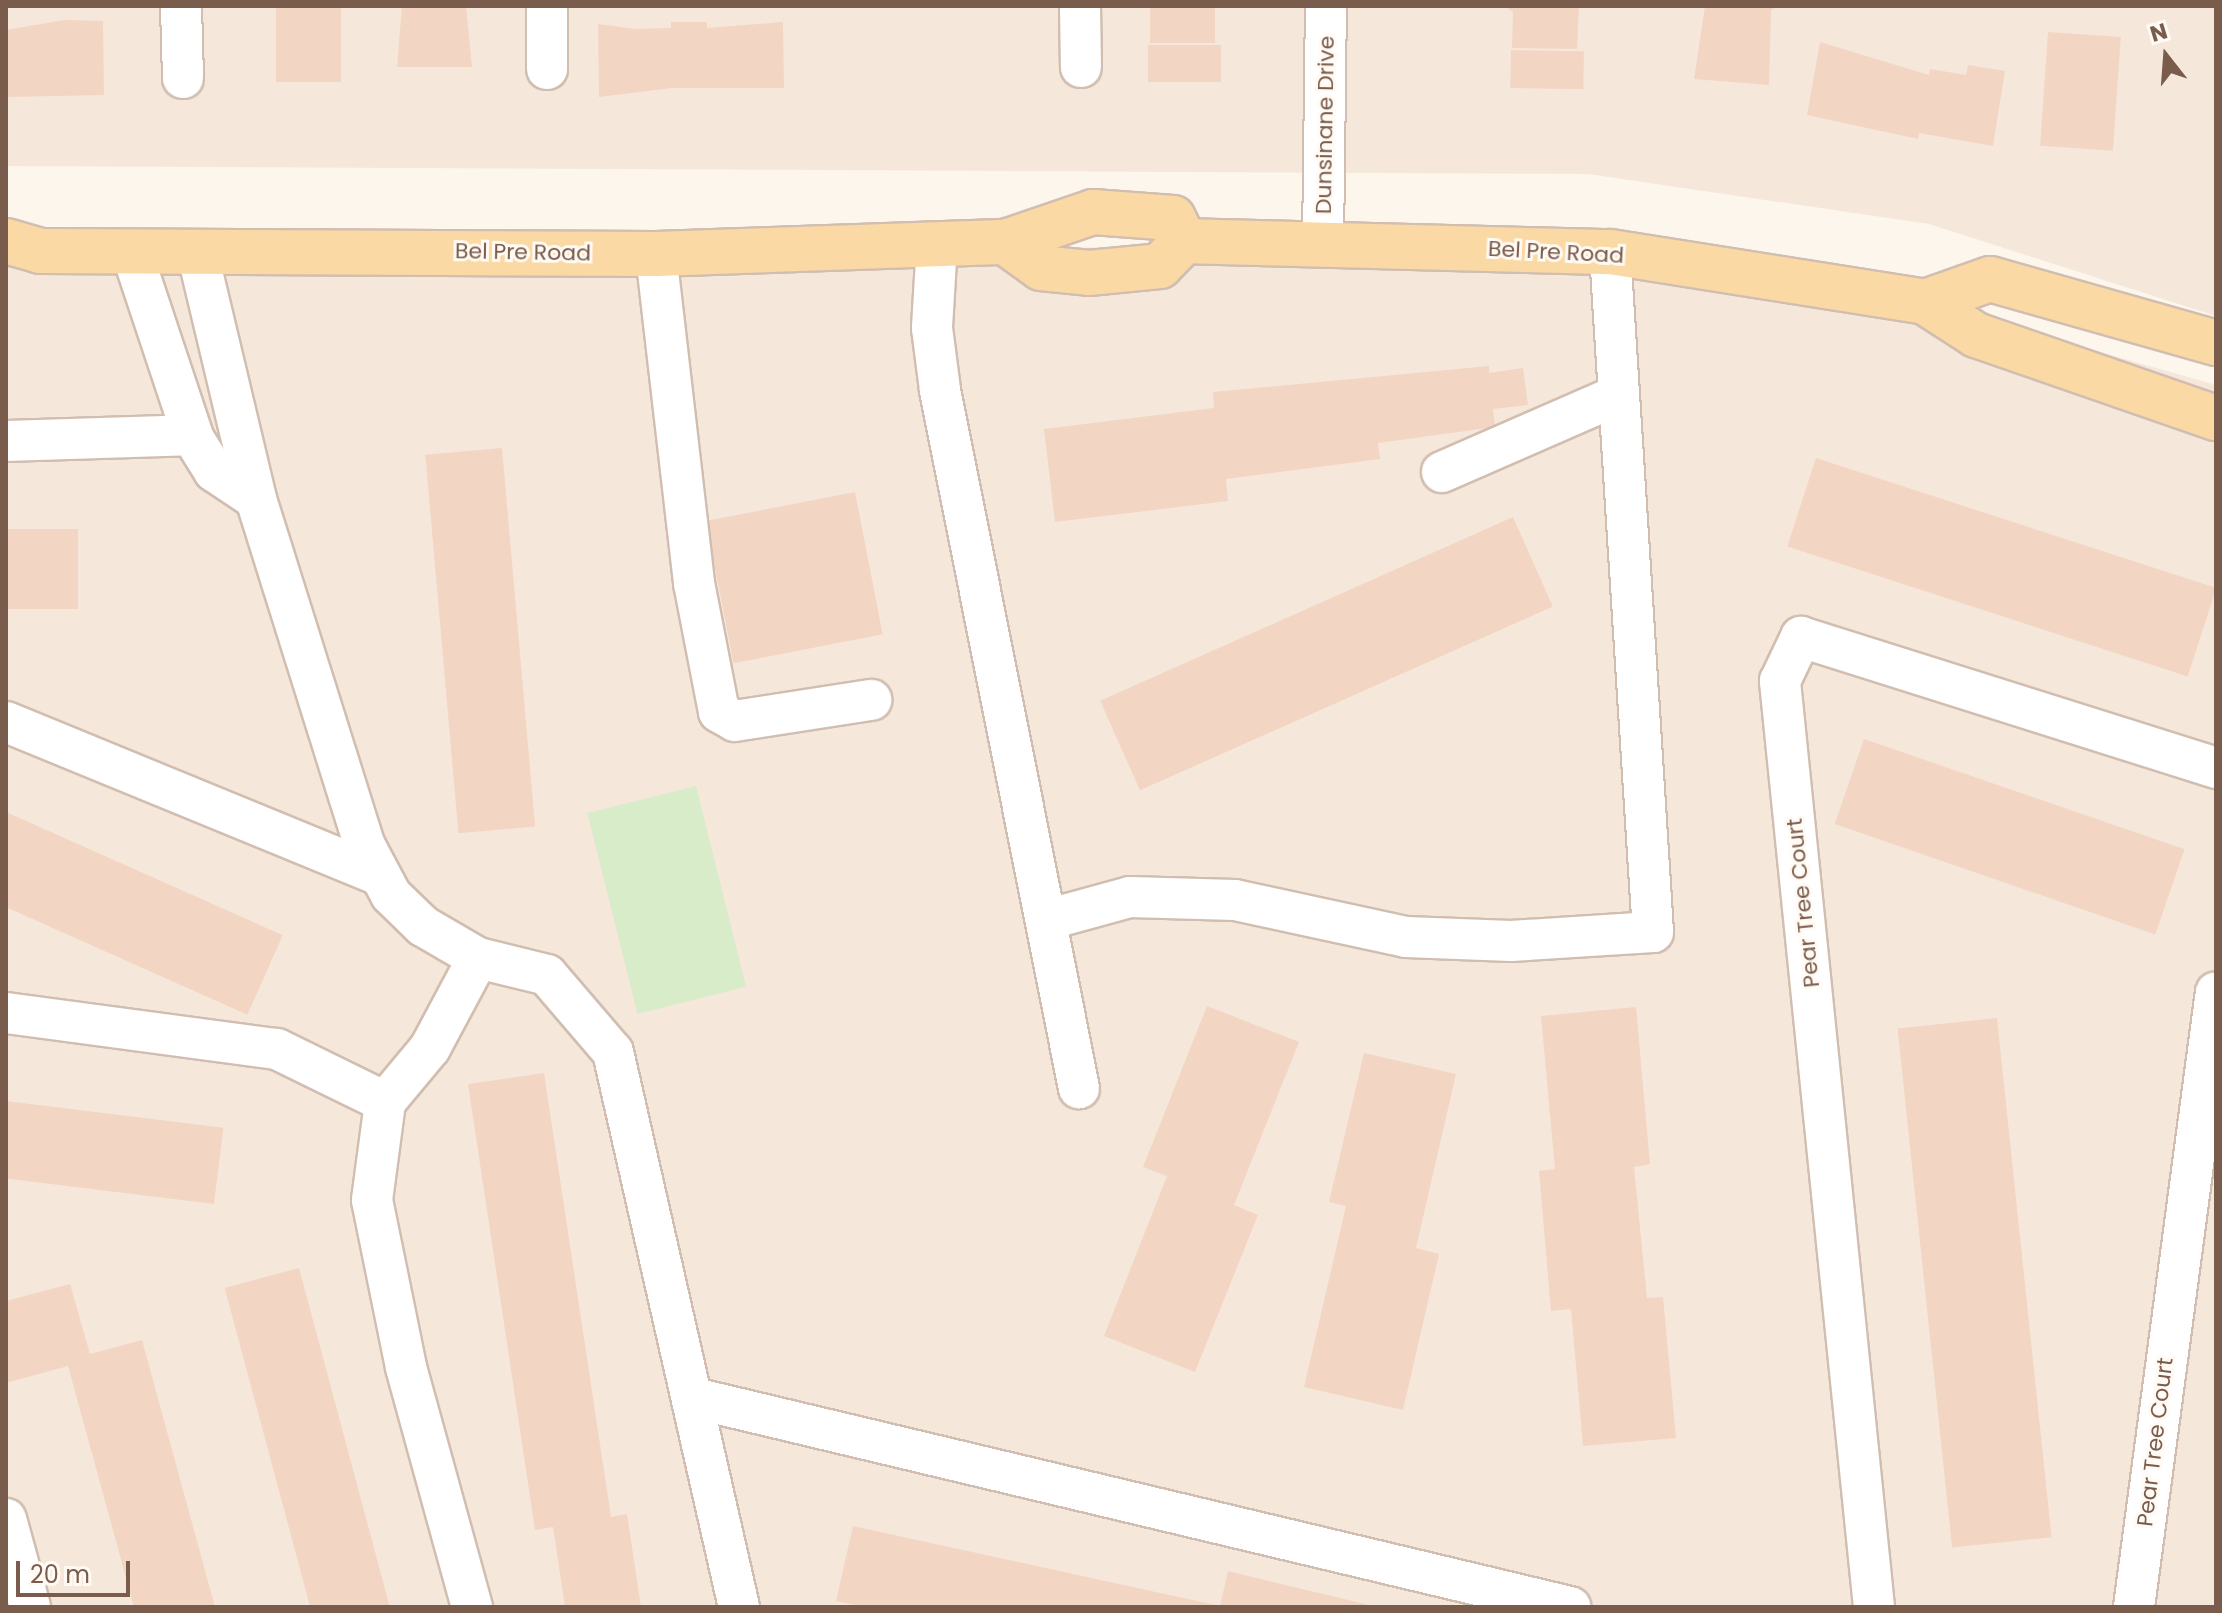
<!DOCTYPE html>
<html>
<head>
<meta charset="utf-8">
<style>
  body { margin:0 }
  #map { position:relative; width:2222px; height:1613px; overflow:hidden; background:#fdf6ec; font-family:Poppins,sans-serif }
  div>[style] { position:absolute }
  .residential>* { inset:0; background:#f5e8da }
  .green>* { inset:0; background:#d8ecc9; transform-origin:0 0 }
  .building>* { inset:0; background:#f3d5c3; transform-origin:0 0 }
  .roads { filter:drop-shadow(2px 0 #d1beb0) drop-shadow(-2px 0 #d1beb0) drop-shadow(0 2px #d1beb0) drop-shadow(0 -2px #d1beb0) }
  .minor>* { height:40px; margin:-20px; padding:0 20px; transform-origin:20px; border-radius:20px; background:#fff }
  .major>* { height:44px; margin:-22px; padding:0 22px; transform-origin:22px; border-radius:22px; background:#fbd9a5 }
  span { translate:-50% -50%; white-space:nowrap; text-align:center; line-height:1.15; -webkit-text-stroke:6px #fffaf3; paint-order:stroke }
  .street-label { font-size:22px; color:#7a5c4d }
  .frame { position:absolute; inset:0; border:8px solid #7a5c4d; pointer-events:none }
  .north { position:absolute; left:2126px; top:16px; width:80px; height:80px; -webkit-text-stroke:6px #fffaf3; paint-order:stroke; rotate:343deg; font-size:22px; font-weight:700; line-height:32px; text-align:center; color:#7a5c4d }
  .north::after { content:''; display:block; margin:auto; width:28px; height:36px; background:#7a5c4d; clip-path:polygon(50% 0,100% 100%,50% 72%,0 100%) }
  .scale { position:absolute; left:16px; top:1561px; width:114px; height:36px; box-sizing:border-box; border:4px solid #7a5c4d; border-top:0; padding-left:10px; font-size:24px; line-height:28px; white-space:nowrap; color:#7a5c4d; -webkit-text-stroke:6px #fffaf3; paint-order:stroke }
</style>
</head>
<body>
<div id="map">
  <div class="residential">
    <i style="clip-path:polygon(6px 6px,2216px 6px,2216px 316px,1929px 224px,1588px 174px,6px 166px)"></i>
    <i style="clip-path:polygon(1401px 246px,1907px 297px,2216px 385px,2216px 1607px,6px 1607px,6px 252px)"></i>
  </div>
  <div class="green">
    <i style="left:696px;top:786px;width:207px;height:112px;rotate:76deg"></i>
  </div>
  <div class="building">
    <i style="left:276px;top:6px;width:65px;height:76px"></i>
    <i style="clip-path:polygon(402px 6px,466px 6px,472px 67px,397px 67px)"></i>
    <i style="left:1150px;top:6px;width:65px;height:37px"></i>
    <i style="clip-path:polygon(1505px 6px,1579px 6px,1577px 49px,1512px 48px,1513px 12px)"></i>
    <i style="clip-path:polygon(1705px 6px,1778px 6px,1771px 10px,1769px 85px,1694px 79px)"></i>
    <i style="clip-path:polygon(64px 20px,103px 21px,104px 95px,6px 97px,6px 30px)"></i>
    <i style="clip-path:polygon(671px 22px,707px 22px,707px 28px,783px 22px,784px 88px,672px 88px,599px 97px,598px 24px,636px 29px,671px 28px)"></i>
    <i style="left:2048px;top:32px;width:73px;height:114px;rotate:4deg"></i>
    <i style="clip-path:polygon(1820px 42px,1929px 75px,1930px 69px,1966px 75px,1968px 65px,2005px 71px,1993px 146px,1919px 133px,1918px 139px,1807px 115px)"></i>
    <i style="left:1148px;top:45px;width:73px;height:37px"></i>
    <i style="left:1511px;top:50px;width:73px;height:38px;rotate:1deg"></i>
    <i style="clip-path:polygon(1489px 366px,1489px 373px,1523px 368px,1528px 405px,1493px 409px,1495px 427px,1378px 443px,1380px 459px,1226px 479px,1228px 501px,1055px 522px,1044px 429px,1214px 408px,1213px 392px)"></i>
    <i style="left:502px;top:448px;width:380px;height:77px;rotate:85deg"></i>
    <i style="left:1816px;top:458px;width:421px;height:93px;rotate:18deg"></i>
    <i style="left:855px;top:492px;width:145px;height:152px;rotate:79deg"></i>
    <i style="left:1513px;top:517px;width:98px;height:452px;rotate:66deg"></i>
    <i style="left:78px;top:529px;width:80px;height:72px;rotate:90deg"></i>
    <i style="left:1864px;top:739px;width:339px;height:90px;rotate:19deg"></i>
    <i style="left:6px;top:812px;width:303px;height:87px;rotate:24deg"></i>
    <i style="clip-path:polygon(1207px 1006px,1299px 1042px,1234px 1205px,1258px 1215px,1195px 1372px,1104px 1336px,1167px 1176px,1143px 1167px)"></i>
    <i style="clip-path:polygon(1636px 1007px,1650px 1164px,1634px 1167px,1647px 1298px,1663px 1297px,1676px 1438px,1583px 1446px,1571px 1309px,1551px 1311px,1539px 1171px,1555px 1169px,1541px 1016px)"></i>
    <i style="left:1997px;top:1018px;width:522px;height:100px;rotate:84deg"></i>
    <i style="clip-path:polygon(1364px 1053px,1456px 1074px,1416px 1248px,1439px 1254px,1403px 1410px,1304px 1387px,1346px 1206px,1329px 1202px)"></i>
    <i style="clip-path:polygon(544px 1073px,611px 1517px,627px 1514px,641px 1607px,565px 1607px,553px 1527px,535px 1530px,468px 1084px)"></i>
    <i style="left:6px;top:1101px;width:219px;height:77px;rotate:7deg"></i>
    <i style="left:299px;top:1268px;width:352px;height:77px;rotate:75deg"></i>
    <i style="clip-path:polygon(70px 1284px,90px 1354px,142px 1340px,215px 1607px,134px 1607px,68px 1366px,6px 1383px,6px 1301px)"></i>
    <i style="clip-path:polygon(853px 1526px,1220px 1606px,1228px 1571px,1377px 1607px,865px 1607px,836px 1601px)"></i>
  </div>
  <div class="roads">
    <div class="minor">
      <i style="left:181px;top:6px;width:72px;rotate:88.4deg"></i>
      <i style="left:1080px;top:6px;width:61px;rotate:89.1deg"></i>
      <i style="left:547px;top:69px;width:63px;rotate:-90deg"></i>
      <i style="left:937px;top:243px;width:85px;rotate:93.4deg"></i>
      <i style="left:932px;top:328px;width:63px;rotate:82.6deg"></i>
      <i style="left:940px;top:390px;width:712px;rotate:78.74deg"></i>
      <i style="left:1323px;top:245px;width:239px;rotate:-89.3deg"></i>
      <i style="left:197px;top:251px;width:255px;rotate:76.6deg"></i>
      <i style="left:256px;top:499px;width:364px;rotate:72.6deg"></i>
      <i style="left:365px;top:846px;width:55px;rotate:62deg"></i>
      <i style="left:391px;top:895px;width:45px;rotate:44.1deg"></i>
      <i style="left:423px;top:926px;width:64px;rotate:30.2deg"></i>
      <i style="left:132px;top:253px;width:196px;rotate:71.6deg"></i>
      <i style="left:194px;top:439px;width:38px;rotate:58deg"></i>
      <i style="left:214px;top:471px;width:50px;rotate:33.7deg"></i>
      <i style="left:656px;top:254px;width:331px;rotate:83.4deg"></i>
      <i style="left:694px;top:583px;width:131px;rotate:79deg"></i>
      <i style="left:719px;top:712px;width:18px;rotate:29deg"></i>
      <i style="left:735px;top:721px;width:138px;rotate:-8.8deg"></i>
      <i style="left:6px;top:441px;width:186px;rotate:-1.8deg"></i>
      <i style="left:1442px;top:472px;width:188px;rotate:-23.6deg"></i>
      <i style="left:6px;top:722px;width:403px;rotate:22.3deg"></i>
      <i style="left:1046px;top:920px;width:87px;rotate:-15.3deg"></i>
      <i style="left:1130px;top:897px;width:105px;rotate:1.6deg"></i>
      <i style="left:1235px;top:900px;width:175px;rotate:12.2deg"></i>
      <i style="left:1406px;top:937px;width:105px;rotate:2.2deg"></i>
      <i style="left:1511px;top:941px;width:142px;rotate:-3.6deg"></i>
      <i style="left:1653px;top:932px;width:681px;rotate:-93.62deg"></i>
      <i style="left:6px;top:1013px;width:273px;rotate:7.6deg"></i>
      <i style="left:277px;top:1049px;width:120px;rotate:26.1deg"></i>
      <i style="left:694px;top:1398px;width:901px;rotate:13.42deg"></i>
      <i style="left:6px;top:1519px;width:91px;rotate:74.7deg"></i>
      <i style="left:472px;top:1607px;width:249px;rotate:-105.4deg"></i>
      <i style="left:406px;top:1367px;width:170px;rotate:-101.5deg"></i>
      <i style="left:372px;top:1200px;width:99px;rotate:-82.4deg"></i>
      <i style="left:385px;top:1102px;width:70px;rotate:-50.2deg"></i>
      <i style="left:430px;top:1048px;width:102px;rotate:-61.9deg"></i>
      <i style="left:478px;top:958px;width:71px;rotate:13.8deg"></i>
      <i style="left:547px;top:975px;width:101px;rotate:49.4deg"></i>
      <i style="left:613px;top:1052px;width:569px;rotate:77.21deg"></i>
      <i style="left:1874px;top:1607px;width:931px;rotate:-95.8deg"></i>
      <i style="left:1780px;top:681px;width:49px;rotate:-64.5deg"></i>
      <i style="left:1801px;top:637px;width:435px;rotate:17.5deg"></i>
      <i style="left:2134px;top:1607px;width:620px;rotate:-82.41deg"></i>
    </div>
    <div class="major">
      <i style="left:6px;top:241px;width:35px;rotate:16deg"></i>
      <i style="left:40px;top:251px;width:616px;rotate:0.28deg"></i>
      <i style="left:656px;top:254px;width:349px;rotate:-2deg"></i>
      <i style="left:1005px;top:242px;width:93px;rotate:-18.8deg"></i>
      <i style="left:1093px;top:212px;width:80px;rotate:4.3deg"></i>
      <i style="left:1173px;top:218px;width:25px;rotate:64deg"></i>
      <i style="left:1005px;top:242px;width:44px;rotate:35.8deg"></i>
      <i style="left:1041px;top:268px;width:48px;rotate:5.9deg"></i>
      <i style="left:1089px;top:273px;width:71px;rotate:-5.6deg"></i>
      <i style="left:1160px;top:266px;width:35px;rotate:-46deg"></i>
      <i style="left:1184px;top:241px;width:426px;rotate:1.5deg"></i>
      <i style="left:1610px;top:252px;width:319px;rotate:9deg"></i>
      <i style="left:1925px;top:302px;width:61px;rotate:32.9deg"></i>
      <i style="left:1976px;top:335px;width:254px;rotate:19.1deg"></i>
      <i style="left:1925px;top:302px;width:69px;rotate:-19.5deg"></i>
      <i style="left:1990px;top:279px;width:235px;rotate:15.8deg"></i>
    </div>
  </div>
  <div class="street-label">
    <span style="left:1325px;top:125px;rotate:-89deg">Dunsinane Drive</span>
    <span style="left:523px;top:252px;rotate:1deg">Bel Pre Road</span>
    <span style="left:1556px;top:252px;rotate:3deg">Bel Pre Road</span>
    <span style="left:1803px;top:903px;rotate:-96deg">Pear Tree Court</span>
    <span style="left:2155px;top:1442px;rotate:-83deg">Pear Tree Court</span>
  </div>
  <div class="frame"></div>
  <div class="north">N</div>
  <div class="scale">20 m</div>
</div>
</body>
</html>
